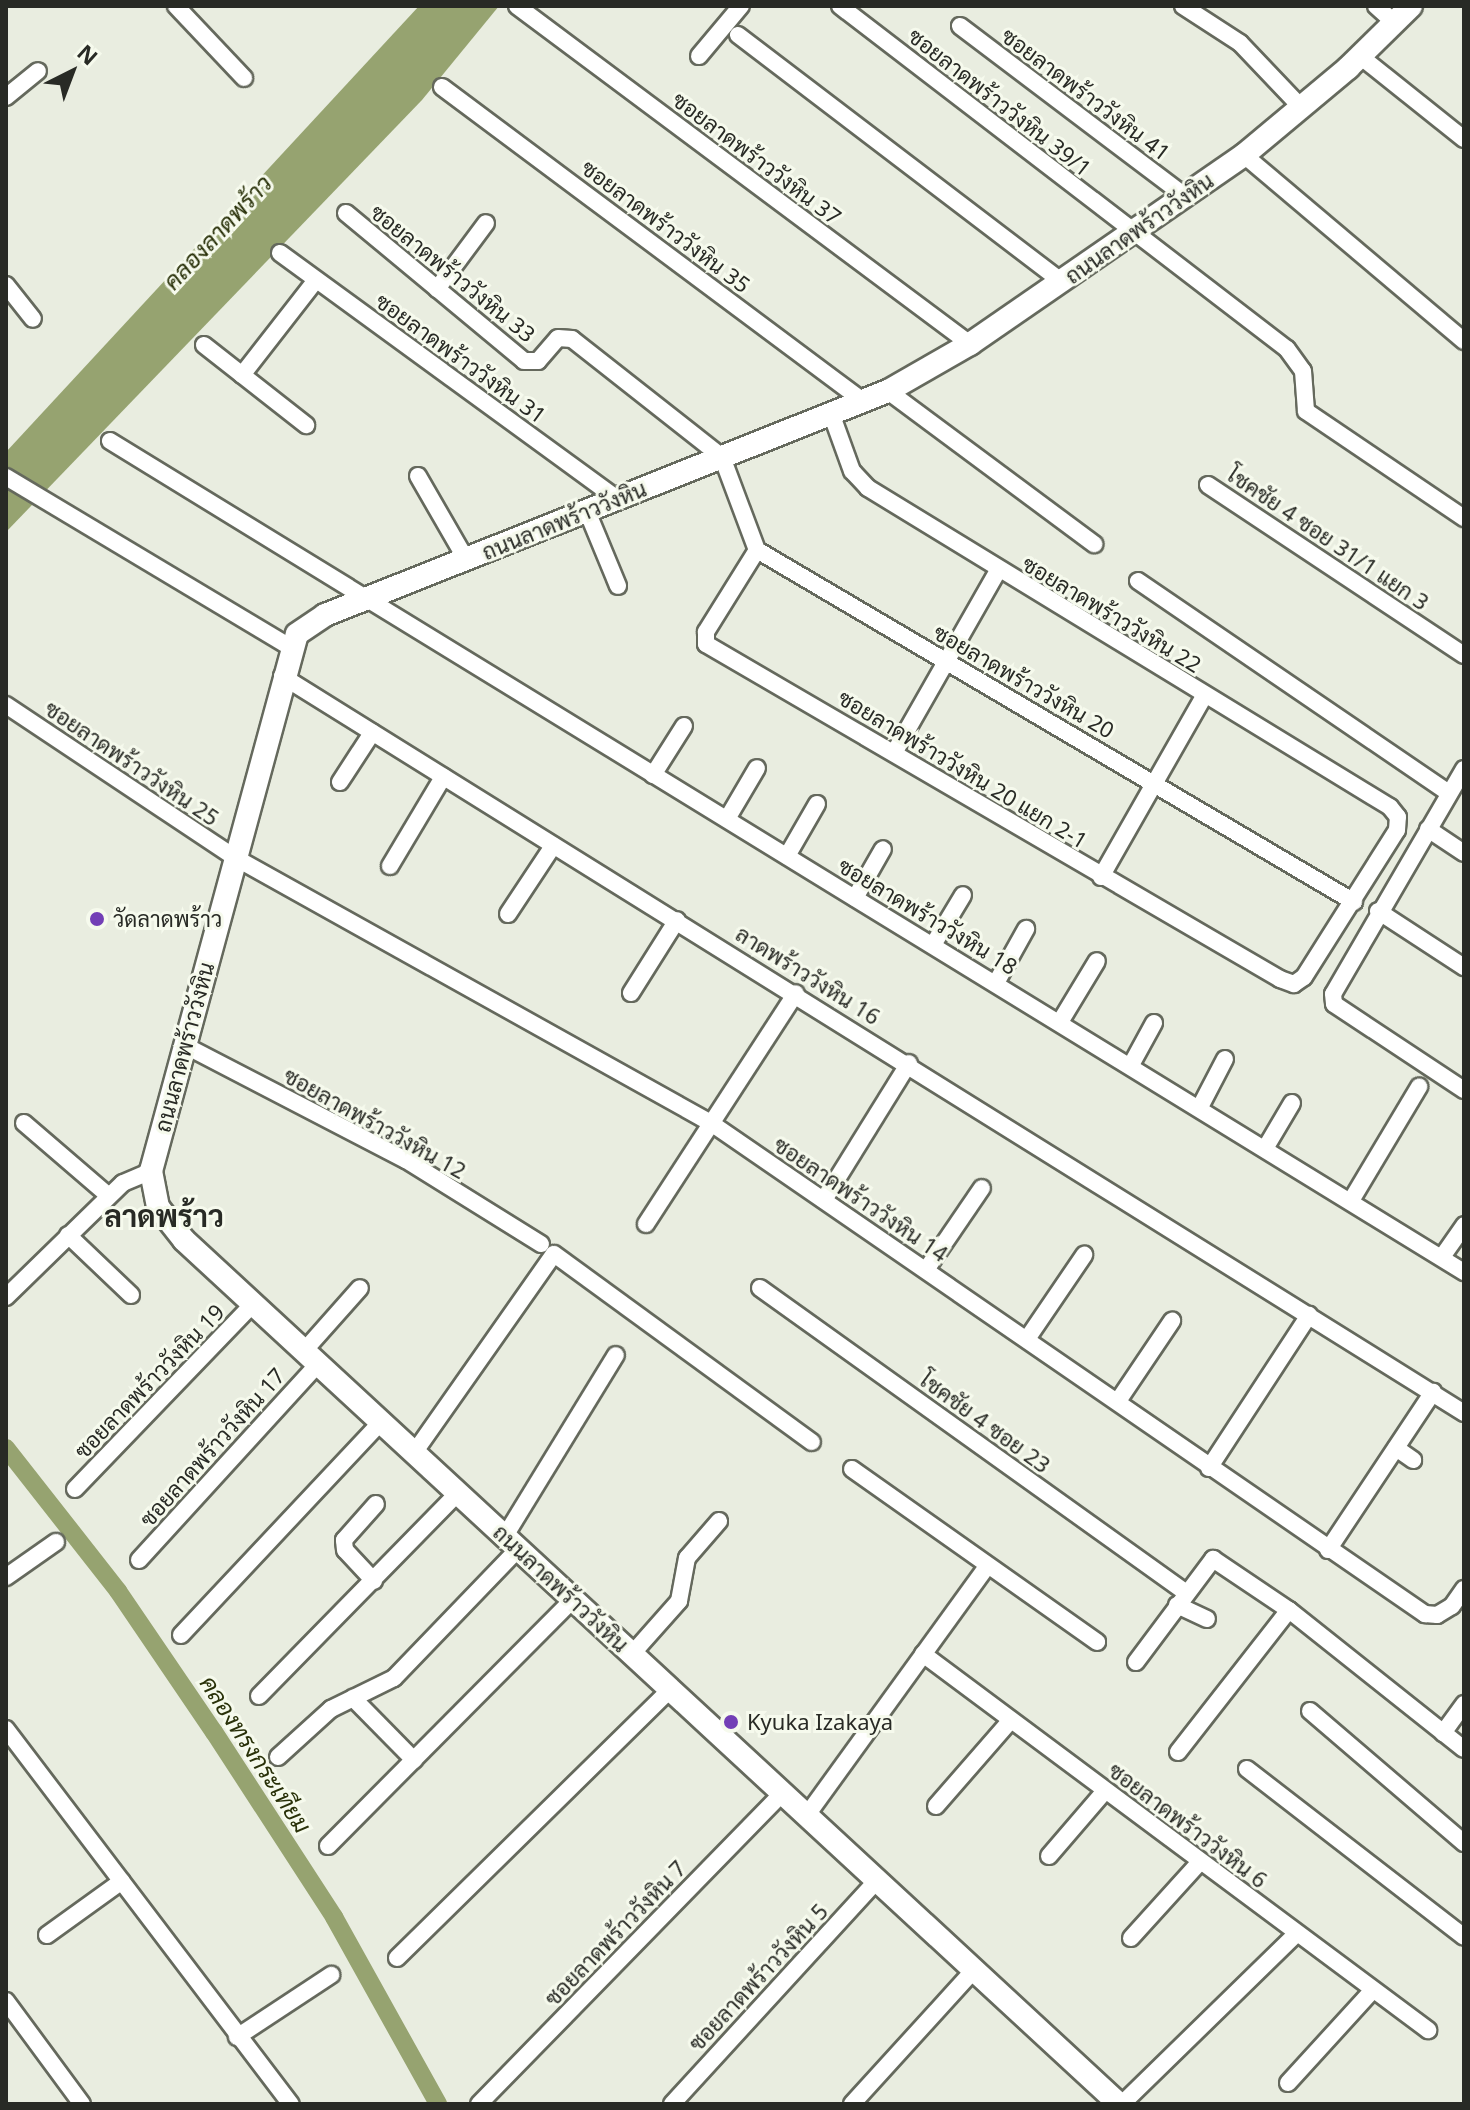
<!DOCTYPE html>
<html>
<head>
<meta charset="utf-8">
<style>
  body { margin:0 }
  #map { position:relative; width:1470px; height:2110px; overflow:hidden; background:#e9ede0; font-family:"Noto Sans",Sarabun,sans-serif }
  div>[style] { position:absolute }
  .water>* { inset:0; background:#96a370 }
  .canal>* { height:18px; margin:-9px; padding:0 9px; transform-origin:9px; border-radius:9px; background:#96a370 }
  .roads { filter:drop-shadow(2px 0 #65695d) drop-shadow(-2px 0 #65695d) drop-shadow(0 2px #65695d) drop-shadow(0 -2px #65695d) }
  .minor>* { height:16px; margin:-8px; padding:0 8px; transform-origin:8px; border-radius:8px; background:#fff }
  .secondary>* { height:22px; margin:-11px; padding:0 11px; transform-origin:11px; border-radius:11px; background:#fff }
  .dots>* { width:22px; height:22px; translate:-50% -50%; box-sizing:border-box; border:4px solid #f6faed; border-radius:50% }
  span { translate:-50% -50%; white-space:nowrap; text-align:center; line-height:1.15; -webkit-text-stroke:6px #f6faed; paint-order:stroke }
  .street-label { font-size:22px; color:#282a25 }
  .poi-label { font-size:22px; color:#282a25 }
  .left { translate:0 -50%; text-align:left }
  .water-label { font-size:24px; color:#293109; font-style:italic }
  .district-label { font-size:30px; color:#282a25; font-weight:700 }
  .frame { position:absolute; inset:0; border:8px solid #282a25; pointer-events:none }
  .north { position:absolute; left:32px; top:32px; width:80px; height:80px; -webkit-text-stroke:6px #f6faed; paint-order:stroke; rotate:42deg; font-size:22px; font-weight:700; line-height:32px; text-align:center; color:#282a25 }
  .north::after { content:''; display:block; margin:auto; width:28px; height:36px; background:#282a25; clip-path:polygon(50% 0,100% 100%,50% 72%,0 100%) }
</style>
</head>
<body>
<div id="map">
  <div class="water">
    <i style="clip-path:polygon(419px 6px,499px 6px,422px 100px,6px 532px,6px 452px)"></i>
  </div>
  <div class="canal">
    <i style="left:6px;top:1448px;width:182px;rotate:51.9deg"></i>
    <i style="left:118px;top:1591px;width:171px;rotate:55.8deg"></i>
    <i style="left:214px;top:1732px;width:221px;rotate:57deg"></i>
    <i style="left:334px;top:1917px;width:214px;rotate:60.9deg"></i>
  </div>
  <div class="roads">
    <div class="minor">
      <i style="left:176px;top:6px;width:99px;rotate:46.6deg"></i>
      <i style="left:517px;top:6px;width:565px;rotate:36.73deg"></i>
      <i style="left:840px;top:6px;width:563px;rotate:37.5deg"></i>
      <i style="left:1287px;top:349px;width:27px;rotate:54deg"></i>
      <i style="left:1303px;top:371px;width:40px;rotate:85.7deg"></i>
      <i style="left:1306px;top:411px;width:191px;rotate:34.1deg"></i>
      <i style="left:1183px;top:6px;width:68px;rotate:33deg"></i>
      <i style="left:1240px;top:43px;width:90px;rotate:46.4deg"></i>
      <i style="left:1376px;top:6px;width:25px;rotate:42deg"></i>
      <i style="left:960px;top:26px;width:283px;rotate:37.1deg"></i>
      <i style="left:738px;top:35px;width:407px;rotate:37.3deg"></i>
      <i style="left:699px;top:56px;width:65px;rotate:-50deg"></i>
      <i style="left:1360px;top:56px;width:133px;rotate:38.6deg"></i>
      <i style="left:442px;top:87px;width:525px;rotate:36.72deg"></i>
      <i style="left:6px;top:97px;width:41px;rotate:-39.1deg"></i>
      <i style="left:1244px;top:155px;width:288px;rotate:40.2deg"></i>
      <i style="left:346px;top:213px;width:231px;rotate:39.7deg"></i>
      <i style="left:524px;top:361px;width:14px"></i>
      <i style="left:538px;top:361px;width:30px;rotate:-49deg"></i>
      <i style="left:558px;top:338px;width:14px;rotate:4deg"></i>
      <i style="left:572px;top:339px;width:191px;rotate:38.2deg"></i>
      <i style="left:722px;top:457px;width:99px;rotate:69.4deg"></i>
      <i style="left:757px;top:550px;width:693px;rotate:30.52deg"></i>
      <i style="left:280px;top:253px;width:417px;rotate:36.1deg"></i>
      <i style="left:6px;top:285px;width:43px;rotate:51.5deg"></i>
      <i style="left:437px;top:289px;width:82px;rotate:-53.4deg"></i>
      <i style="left:204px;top:345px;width:130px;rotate:38.1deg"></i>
      <i style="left:242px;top:375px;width:120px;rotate:-52.1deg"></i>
      <i style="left:888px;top:391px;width:257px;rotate:36.6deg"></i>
      <i style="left:110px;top:441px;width:1589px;rotate:31.54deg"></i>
      <i style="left:418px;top:476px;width:96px;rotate:60deg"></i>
      <i style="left:6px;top:477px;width:331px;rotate:30.9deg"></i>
      <i style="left:1208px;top:485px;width:307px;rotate:33.6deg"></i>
      <i style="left:587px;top:511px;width:81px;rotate:67.5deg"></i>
      <i style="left:757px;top:550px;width:97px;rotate:121.9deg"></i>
      <i style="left:706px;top:632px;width:12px;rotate:90deg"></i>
      <i style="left:706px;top:644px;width:665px;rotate:30.27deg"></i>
      <i style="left:1280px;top:979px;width:15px;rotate:20deg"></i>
      <i style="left:1294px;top:984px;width:12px;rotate:-35deg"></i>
      <i style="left:1304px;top:977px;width:174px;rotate:-57.7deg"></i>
      <i style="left:1397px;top:830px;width:13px;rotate:-86deg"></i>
      <i style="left:1398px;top:817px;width:13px;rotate:-129deg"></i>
      <i style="left:1390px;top:807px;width:612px;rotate:-148.57deg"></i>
      <i style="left:868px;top:488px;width:23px;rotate:-133deg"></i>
      <i style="left:852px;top:471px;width:62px;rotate:-109.9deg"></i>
      <i style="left:1138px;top:581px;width:376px;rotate:34.3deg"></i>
      <i style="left:282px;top:676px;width:1393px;rotate:31.94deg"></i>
      <i style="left:6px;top:705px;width:274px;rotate:33.7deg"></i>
      <i style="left:234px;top:857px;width:546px;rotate:29.15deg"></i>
      <i style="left:711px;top:1123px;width:867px;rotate:34.52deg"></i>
      <i style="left:1425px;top:1614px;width:12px;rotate:5deg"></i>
      <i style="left:1437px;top:1615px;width:17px;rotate:-31deg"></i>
      <i style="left:1452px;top:1606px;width:21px;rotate:-55deg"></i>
      <i style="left:894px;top:753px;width:210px;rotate:-60.3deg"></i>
      <i style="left:1464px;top:769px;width:260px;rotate:120.2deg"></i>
      <i style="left:1333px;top:994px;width:10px;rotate:84deg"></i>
      <i style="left:1334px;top:1004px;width:156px;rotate:33.5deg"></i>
      <i style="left:653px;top:775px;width:58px;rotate:-57.7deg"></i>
      <i style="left:340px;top:782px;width:59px;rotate:-56.9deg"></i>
      <i style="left:727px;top:819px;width:59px;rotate:-59.5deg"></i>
      <i style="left:1428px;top:829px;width:43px;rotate:33.7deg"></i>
      <i style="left:787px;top:856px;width:60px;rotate:-60deg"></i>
      <i style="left:390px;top:866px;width:104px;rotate:-59.2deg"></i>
      <i style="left:1101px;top:877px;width:210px;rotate:-60.3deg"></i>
      <i style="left:855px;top:898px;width:56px;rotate:-60.3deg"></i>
      <i style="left:1378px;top:911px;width:103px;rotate:33.1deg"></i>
      <i style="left:508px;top:914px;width:82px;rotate:-56.5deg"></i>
      <i style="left:933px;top:945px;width:58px;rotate:-59deg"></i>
      <i style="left:996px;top:983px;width:62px;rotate:-60.9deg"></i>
      <i style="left:631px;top:993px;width:86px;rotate:-57.8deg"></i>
      <i style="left:1060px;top:1022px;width:71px;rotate:-58.8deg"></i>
      <i style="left:184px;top:1045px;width:250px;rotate:27.4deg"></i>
      <i style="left:406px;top:1160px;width:159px;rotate:31.9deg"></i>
      <i style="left:1131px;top:1065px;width:48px;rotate:-61.3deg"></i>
      <i style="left:1200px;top:1107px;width:54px;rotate:-62.5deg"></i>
      <i style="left:24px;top:1123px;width:112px;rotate:40.7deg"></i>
      <i style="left:1266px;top:1147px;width:51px;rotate:-59.4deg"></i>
      <i style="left:1352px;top:1199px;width:131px;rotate:-59.1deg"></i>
      <i style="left:824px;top:1200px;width:161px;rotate:-58.2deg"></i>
      <i style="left:646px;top:1224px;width:275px;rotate:-57deg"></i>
      <i style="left:68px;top:1235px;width:87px;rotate:43.6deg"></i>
      <i style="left:1442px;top:1257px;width:39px;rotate:-55deg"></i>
      <i style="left:926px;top:1270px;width:99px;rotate:-55.7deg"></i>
      <i style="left:760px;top:1288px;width:523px;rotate:35.58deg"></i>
      <i style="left:6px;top:1297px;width:163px;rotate:-44.3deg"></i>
      <i style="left:123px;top:1183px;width:30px;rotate:-23deg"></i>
      <i style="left:1027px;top:1339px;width:102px;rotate:-55.8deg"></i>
      <i style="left:304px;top:1351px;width:84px;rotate:-48.4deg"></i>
      <i style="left:1118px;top:1401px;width:97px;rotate:-56deg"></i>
      <i style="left:1396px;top:1448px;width:21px;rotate:35deg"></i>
      <i style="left:414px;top:1453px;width:243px;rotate:-54.9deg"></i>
      <i style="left:554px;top:1254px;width:319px;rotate:36.1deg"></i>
      <i style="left:1209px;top:1468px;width:183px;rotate:-56.8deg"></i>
      <i style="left:852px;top:1469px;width:300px;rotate:35.2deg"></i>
      <i style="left:75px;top:1489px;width:257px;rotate:-46.1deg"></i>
      <i style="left:505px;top:1536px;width:212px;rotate:-58.5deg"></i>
      <i style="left:1328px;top:1550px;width:190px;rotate:-56.4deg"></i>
      <i style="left:139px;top:1560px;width:265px;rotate:-47.6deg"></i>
      <i style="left:6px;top:1577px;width:61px;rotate:-35deg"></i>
      <i style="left:374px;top:1581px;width:42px;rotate:-133.1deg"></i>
      <i style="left:345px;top:1550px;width:10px;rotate:-96deg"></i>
      <i style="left:344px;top:1540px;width:48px;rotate:-48.4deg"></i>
      <i style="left:1177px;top:1605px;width:33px;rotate:25deg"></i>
      <i style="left:181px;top:1635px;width:292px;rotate:-46.8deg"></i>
      <i style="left:632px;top:1654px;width:71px;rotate:-48.4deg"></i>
      <i style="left:679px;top:1601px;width:44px;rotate:-79.5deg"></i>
      <i style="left:687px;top:1558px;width:49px;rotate:-49.1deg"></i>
      <i style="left:923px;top:1654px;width:630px;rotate:36.67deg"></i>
      <i style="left:1136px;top:1662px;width:129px;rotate:-53.2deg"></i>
      <i style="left:1213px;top:1559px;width:92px;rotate:33.9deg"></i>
      <i style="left:1289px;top:1610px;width:223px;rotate:38.5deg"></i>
      <i style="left:259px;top:1696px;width:284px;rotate:-45.6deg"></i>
      <i style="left:353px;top:1698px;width:87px;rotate:45.5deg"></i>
      <i style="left:1310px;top:1711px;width:203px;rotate:40.6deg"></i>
      <i style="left:6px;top:1729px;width:471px;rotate:52.8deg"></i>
      <i style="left:1443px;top:1733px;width:36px;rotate:-54deg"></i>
      <i style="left:1178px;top:1752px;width:180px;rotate:-52deg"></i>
      <i style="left:278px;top:1757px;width:72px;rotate:-42.2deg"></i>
      <i style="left:331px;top:1709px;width:70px;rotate:-26.2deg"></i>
      <i style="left:394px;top:1678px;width:179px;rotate:-46.1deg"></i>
      <i style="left:1247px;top:1769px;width:274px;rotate:37.7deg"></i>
      <i style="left:936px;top:1806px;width:114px;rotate:-48.9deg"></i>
      <i style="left:807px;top:1815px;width:307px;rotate:-54.1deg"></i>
      <i style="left:328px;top:1846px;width:348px;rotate:-45.2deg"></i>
      <i style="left:1049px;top:1856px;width:86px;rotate:-49.3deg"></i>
      <i style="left:47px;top:1935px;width:92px;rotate:-35.8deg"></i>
      <i style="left:1131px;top:1938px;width:103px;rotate:-47.8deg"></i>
      <i style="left:397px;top:1958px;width:384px;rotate:-44.5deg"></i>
      <i style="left:6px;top:2001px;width:128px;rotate:53.6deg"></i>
      <i style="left:237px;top:2037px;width:113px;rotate:-33.4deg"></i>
      <i style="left:1288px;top:2083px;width:126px;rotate:-47.6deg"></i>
      <i style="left:479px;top:2104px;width:435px;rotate:-45.7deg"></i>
      <i style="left:672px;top:2104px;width:304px;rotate:-47.5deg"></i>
      <i style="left:852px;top:2104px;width:181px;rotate:-47.7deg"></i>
      <i style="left:1122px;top:2104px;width:243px;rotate:-44.3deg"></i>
    </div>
    <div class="secondary">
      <i style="left:1119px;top:2104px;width:1273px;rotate:-137.26deg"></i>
      <i style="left:184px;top:1240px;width:42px;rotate:-128.2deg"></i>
      <i style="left:158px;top:1207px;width:37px;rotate:-101deg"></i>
      <i style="left:151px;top:1171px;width:556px;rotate:-74.79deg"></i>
      <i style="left:297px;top:634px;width:34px;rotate:-34deg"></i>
      <i style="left:325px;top:615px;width:606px;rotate:-21.7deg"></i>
      <i style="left:888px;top:391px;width:95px;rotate:-29.8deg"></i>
      <i style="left:970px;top:344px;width:333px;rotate:-34.6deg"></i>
      <i style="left:1244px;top:155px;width:136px;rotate:-39.9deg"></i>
      <i style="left:1348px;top:68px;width:88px;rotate:-44.5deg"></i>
    </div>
  </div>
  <div class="dots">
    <i style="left:97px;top:919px;background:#733fb6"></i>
    <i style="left:731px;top:1722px;background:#733fb6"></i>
  </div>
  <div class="street-label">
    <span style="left:1086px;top:94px;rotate:37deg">ซอยลาดพร้าววังหิน 41</span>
    <span style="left:1000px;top:102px;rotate:38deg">ซอยลาดพร้าววังหิน 39/1</span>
    <span style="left:757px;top:158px;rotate:37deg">ซอยลาดพร้าววังหิน 37</span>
    <span style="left:666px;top:226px;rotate:37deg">ซอยลาดพร้าววังหิน 35</span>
    <span style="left:1139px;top:228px;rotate:-35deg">ถนนลาดพร้าววังหิน</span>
    <span style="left:453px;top:273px;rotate:39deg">ซอยลาดพร้าววังหิน 33</span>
    <span style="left:461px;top:358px;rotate:36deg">ซอยลาดพร้าววังหิน 31</span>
    <span style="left:564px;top:520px;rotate:-22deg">ถนนลาดพร้าววังหิน</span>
    <span style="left:1328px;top:538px;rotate:34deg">โชคชัย 4 ซอย 31/1 แยก 3</span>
    <span style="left:1112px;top:614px;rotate:31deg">ซอยลาดพร้าววังหิน 22</span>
    <span style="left:1024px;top:681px;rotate:30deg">ซอยลาดพร้าววังหิน 20</span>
    <span style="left:132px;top:763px;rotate:34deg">ซอยลาดพร้าววังหิน 25</span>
    <span style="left:963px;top:769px;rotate:31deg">ซอยลาดพร้าววังหิน 20 แยก 2-1</span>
    <span style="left:928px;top:916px;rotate:31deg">ซอยลาดพร้าววังหิน 18</span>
    <span style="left:808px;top:975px;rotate:32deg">ลาดพร้าววังหิน 16</span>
    <span style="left:184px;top:1047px;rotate:-75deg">ถนนลาดพร้าววังหิน</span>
    <span style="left:375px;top:1123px;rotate:29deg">ซอยลาดพร้าววังหิน 12</span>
    <span style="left:861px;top:1199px;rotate:34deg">ซอยลาดพร้าววังหิน 14</span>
    <span style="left:149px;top:1381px;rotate:-46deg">ซอยลาดพร้าววังหิน 19</span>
    <span style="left:985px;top:1422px;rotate:36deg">โชคชัย 4 ซอย 23</span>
    <span style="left:212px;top:1447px;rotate:-48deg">ซอยลาดพร้าววังหิน 17</span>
    <span style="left:561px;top:1588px;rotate:43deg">ถนนลาดพร้าววังหิน</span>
    <span style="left:1188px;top:1825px;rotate:37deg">ซอยลาดพร้าววังหิน 6</span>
    <span style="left:615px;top:1933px;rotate:-46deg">ซอยลาดพร้าววังหิน 7</span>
    <span style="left:758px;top:1977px;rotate:-47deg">ซอยลาดพร้าววังหิน 5</span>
  </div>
  <div class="poi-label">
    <span class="left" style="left:113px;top:919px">วัดลาดพร้าว</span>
    <span class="left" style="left:747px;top:1722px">Kyuka Izakaya</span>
  </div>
  <div class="water-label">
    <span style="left:217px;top:232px;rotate:-47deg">คลองลาดพร้าว</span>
    <span style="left:256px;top:1754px;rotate:57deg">คลองทรงกระเทียม</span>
  </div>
  <div class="district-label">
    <span style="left:164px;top:1216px">ลาดพร้าว</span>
  </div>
  <div class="frame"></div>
  <div class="north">N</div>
</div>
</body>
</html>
